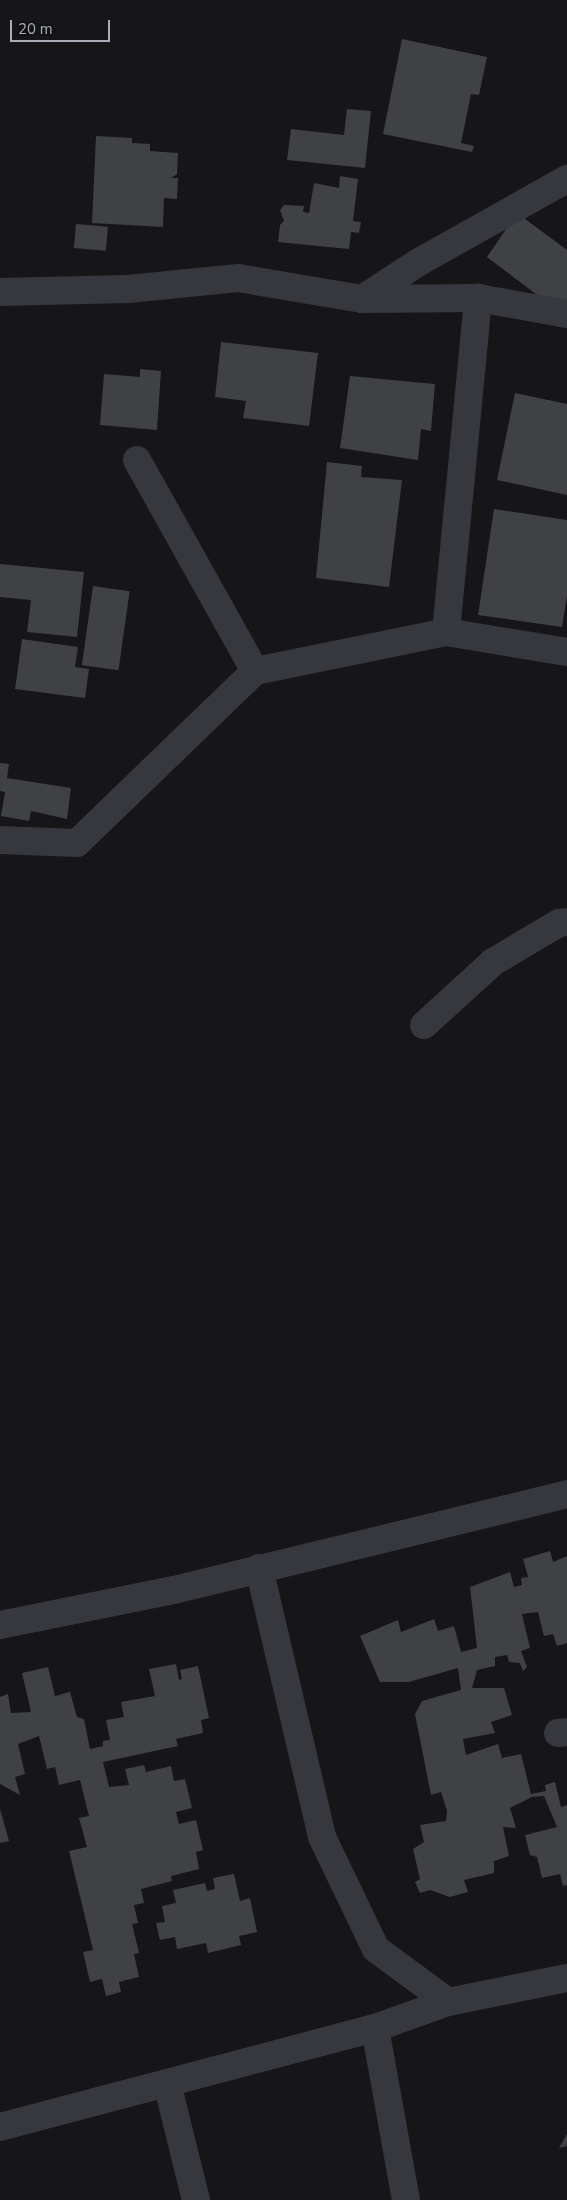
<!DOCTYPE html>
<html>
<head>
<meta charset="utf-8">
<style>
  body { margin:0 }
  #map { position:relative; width:567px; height:2200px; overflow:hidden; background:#161618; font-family:"Nunito Sans",sans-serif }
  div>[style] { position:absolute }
  .building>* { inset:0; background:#404145; transform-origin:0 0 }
  .minor>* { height:28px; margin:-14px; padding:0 14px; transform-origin:14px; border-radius:14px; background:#37383d }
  span { translate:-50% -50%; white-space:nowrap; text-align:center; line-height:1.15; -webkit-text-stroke:4px #111113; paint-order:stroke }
  .scale { position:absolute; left:10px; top:20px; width:100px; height:22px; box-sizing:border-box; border:2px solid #a8adb8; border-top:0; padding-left:6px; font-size:15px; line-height:18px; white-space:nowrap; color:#a8adb8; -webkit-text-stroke:4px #111113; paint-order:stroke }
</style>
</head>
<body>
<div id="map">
  <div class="building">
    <i style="clip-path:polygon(402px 39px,487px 57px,479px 95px,471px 94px,461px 143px,474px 146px,472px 152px,383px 134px)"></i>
    <i style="clip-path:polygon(347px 109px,371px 111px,365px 168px,287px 160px,291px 129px,344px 135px)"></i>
    <i style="clip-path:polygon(96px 136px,132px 138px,132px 143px,150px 144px,150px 151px,178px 153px,177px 174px,171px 178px,178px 178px,177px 199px,164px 198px,163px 227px,92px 223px)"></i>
    <i style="clip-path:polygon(340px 176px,358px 179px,353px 221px,361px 222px,359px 233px,351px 232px,349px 249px,278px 242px,280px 225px,284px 221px,280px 210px,284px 205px,304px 206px,303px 212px,309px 213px,314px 183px,339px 188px)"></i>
    <i style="clip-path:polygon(517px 213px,567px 250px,567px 307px,561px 313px,487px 257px)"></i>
    <i style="left:76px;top:224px;width:32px;height:24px;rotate:5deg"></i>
    <i style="clip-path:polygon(221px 342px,318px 353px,309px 426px,243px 418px,246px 401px,215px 397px)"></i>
    <i style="clip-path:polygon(140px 369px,161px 371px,157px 430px,100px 425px,104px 374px,140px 377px)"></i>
    <i style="clip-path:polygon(350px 376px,435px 384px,431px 431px,421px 429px,418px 460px,340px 448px)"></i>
    <i style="clip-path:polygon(515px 393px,567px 404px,567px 495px,497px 480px)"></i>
    <i style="clip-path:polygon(327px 462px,362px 466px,361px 477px,402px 480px,389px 587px,316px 578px)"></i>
    <i style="clip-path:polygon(494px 509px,567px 520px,567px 596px,562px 627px,478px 615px)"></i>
    <i style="clip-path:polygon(0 564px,84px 572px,77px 637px,27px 632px,31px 600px,0 597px)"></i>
    <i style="left:93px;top:586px;width:37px;height:80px;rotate:8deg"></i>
    <i style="clip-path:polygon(22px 639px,78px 647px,75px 667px,89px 669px,85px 698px,15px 689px)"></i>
    <i style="clip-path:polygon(0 763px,9px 764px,7px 778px,71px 788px,67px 819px,31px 811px,29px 821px,1px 816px,5px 792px,0 791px)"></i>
    <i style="clip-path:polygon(550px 1551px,553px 1562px,567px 1556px,567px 1643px,557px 1646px,553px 1634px,544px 1636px,538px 1612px,522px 1614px,530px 1648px,521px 1651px,527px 1667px,523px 1671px,520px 1663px,509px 1662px,507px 1655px,495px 1657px,495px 1666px,477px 1670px,472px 1688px,504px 1688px,512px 1715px,491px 1722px,495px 1733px,463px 1739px,466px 1755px,498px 1744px,502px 1758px,521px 1754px,531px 1794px,546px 1791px,545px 1785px,555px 1782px,561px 1807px,567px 1805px,567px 1885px,563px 1886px,560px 1874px,542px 1878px,537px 1857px,530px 1855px,525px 1835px,557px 1827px,544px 1796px,532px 1797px,510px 1808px,516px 1828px,503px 1827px,509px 1856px,494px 1861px,494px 1873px,464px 1880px,468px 1892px,450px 1897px,430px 1890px,420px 1893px,415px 1882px,420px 1879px,413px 1849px,424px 1842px,420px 1825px,446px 1821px,447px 1811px,441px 1792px,431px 1795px,415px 1714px,422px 1701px,461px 1690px,458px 1668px,409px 1682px,380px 1682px,360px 1636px,398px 1620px,401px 1632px,434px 1619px,438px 1631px,454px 1626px,461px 1652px,477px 1648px,470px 1587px,510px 1572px,514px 1587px,522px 1585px,521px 1578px,528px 1577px,523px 1559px)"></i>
    <i style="clip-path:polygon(176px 1664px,179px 1680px,182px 1679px,180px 1670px,198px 1666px,209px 1718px,201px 1720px,203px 1733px,176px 1739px,178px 1746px,103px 1762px,109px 1787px,129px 1785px,125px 1769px,144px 1765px,146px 1772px,171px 1766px,174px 1781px,185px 1779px,192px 1808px,176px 1812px,179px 1824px,196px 1820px,203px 1850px,196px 1852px,199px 1869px,171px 1876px,172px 1881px,141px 1889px,144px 1903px,134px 1905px,138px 1923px,132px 1924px,139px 1953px,134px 1954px,139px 1977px,119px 1982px,121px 1992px,106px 1996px,102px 1979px,90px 1982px,83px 1952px,93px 1950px,69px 1851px,87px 1847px,79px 1818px,89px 1816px,80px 1780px,59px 1785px,55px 1767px,47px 1769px,39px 1736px,18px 1744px,25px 1774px,15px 1777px,20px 1795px,0 1784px,0 1697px,8px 1694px,11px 1713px,31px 1712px,22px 1673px,48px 1667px,55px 1696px,70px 1692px,77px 1717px,84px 1719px,90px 1749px,103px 1746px,103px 1741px,110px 1740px,106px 1720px,124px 1717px,121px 1702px,155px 1696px,149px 1669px)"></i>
    <i style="clip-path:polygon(0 1809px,9px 1841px,0 1843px)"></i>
    <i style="clip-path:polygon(234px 1874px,240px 1901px,250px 1898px,257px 1932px,239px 1936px,241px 1945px,208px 1953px,206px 1943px,177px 1949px,175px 1937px,160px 1940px,156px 1923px,165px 1922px,162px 1906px,176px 1903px,173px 1890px,205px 1883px,207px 1891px,215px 1889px,213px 1878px)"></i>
    <i style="clip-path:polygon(567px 2134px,567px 2146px,559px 2148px)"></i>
  </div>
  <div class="minor">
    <i style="left:0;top:292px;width:128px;rotate:-1.3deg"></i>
    <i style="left:128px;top:289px;width:111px;rotate:-5.7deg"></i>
    <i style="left:238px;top:278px;width:126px;rotate:9.6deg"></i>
    <i style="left:362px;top:299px;width:116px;rotate:-0.5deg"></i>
    <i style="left:478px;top:298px;width:90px;rotate:10.2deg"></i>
    <i style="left:362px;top:299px;width:68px;rotate:-33deg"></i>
    <i style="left:419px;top:262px;width:170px;rotate:-29.3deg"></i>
    <i style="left:137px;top:460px;width:242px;rotate:60.8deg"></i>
    <i style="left:255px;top:671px;width:195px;rotate:-11.5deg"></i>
    <i style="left:446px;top:632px;width:336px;rotate:-84.5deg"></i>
    <i style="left:446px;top:632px;width:123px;rotate:9.4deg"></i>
    <i style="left:0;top:840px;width:77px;rotate:2.2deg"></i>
    <i style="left:77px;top:843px;width:248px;rotate:-44deg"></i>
    <i style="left:424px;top:1025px;width:93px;rotate:-42.4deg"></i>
    <i style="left:493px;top:962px;width:77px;rotate:-30.6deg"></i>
    <i style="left:559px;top:923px;width:8px;rotate:-7deg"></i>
    <i style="left:259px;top:1568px;width:276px;rotate:76.8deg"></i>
    <i style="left:322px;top:1837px;width:124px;rotate:64.3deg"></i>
    <i style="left:376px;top:1949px;width:89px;rotate:36.4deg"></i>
    <i style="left:448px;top:2002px;width:121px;rotate:-11.4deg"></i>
    <i style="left:0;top:1625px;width:177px;rotate:-11.4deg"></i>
    <i style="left:174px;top:1590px;width:405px;rotate:-13.7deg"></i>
    <i style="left:558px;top:1733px;width:9px;rotate:-6deg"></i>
    <i style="left:375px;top:2028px;width:175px;rotate:79.8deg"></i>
    <i style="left:167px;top:2083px;width:121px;rotate:76.1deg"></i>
    <i style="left:0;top:2127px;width:388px;rotate:-14.8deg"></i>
    <i style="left:375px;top:2028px;width:77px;rotate:-19.6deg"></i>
  </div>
  <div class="scale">20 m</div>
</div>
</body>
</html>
